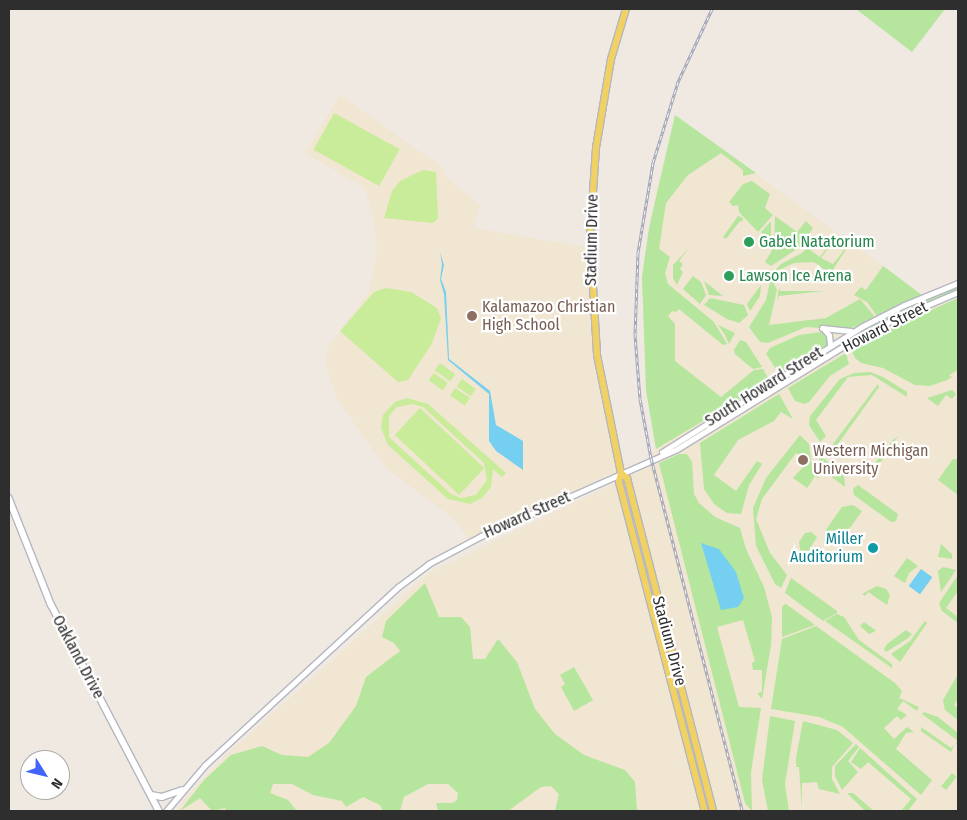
<!DOCTYPE html>
<html>
<head>
<meta charset="utf-8">
<style>
  body { margin:0 }
  #map { position:relative; width:967px; height:820px; overflow:hidden; background:#efe9e1; font-family:"Fira Sans Condensed",sans-serif }
  div>[style] { position:absolute }
  .education>* { inset:0; background:#f0e6d1 }
  .green>* { inset:0; background:#b6e59e; transform-origin:0 0 }
  .pitch>* { inset:0; background:#c9ec9a; transform-origin:0 0 }
  .water>* { inset:0; background:#75cff0; transform-origin:0 0 }
  .roads { filter:drop-shadow(1px 0 #b4b7c1) drop-shadow(-1px 0 #b4b7c1) drop-shadow(0 1px #b4b7c1) drop-shadow(0 -1px #b4b7c1) }
  .tertiary>* { height:5px; margin:-2.5px; padding:0 2.5px; transform-origin:2.5px; border-radius:2.5px; background:#fff }
  .secondary>* { height:5.5px; margin:-2.75px; padding:0 2.75px; transform-origin:2.75px; border-radius:2.75px; background:#fff }
  .primary>* { height:6px; margin:-3px; padding:0 3px; transform-origin:3px; border-radius:3px; background:#f2d163 }
  .rail>* { height:3px; margin-top:-1.5px; transform-origin:0; background:repeating-linear-gradient(90deg,#fff 0 4px,#a3a6b8 0 8px); box-sizing:border-box; border-block:1px solid #a3a6b8 }
  .dots>* { width:14px; height:14px; translate:-50% -50%; box-sizing:border-box; border:2px solid #fff; border-radius:50% }
  span { translate:-50% -50%; white-space:nowrap; text-align:center; line-height:1.15; -webkit-text-stroke:4.5px #fff; paint-order:stroke }
  .street-label { font-size:16px; color:#2e2e2e }
  .leisure-label { font-size:16px; color:#27864d }
  .left { translate:0 -50%; text-align:left }
  .education-label { font-size:16px; color:#785e54 }
  .culture-label { font-size:16px; color:#0d838f }
  .right { translate:-100% -50%; text-align:right }
  .frame { position:absolute; inset:0; border:10px solid #2e2e2e; pointer-events:none }
  .north { position:absolute; left:20px; top:750px; width:50px; height:50px; box-sizing:border-box; background:#fff; border:1px solid #ababab; border-radius:50%; rotate:126deg; font-size:14px; font-weight:700; line-height:20px; text-align:center; color:#2e2e2e }
  .north::after { content:''; display:block; margin:auto; width:18px; height:22px; background:#4264fb; clip-path:polygon(50% 0,100% 100%,50% 72%,0 100%) }
</style>
</head>
<body>
<div id="map">
  <div class="education">
    <i style="clip-path:polygon(340px 95px,441px 166px,446px 177px,480px 205px,474px 228px,590px 248px,597px 355px,621px 473px,470px 541px,454px 519px,387px 469px,337px 399px,326px 365px,327px 349px,369px 291px,377px 251px,374px 222px,365px 188px,305px 153px)"></i>
    <i style="clip-path:polygon(675px 115px,920px 293px,933px 307px,958px 298px,958px 811px,177px 811px,185px 798px,221px 760px,430px 572px,640px 471px,656px 448px,646px 390px,642px 277px,654px 199px)"></i>
  </div>
  <div class="green">
    <i style="clip-path:polygon(856px 9px,945px 9px,912px 52px)"></i>
    <i style="clip-path:polygon(675px 115px,756px 173px,743px 176px,743px 170px,721px 153px,688px 175px,666px 203px,659px 249px,670px 257px,665px 273px,668px 284px,714px 322px,727px 344px,723px 345px,679px 309px,676px 312px,672px 311px,668px 316px,675px 324px,675px 361px,721px 397px,754px 370px,763px 369px,770px 381px,656px 449px,646px 390px,642px 277px,649px 228px)"></i>
    <i style="clip-path:polygon(752px 181px,770px 194px,765px 208px,773px 215px,758px 232px,739px 212px,738px 205px,733px 206px,729px 202px,743px 184px)"></i>
    <i style="clip-path:polygon(738px 216px,743px 218px,742px 222px,740px 221px,726px 239px,723px 237px)"></i>
    <i style="clip-path:polygon(775px 216px,797px 232px,806px 221px,813px 228px,800px 247px,771px 266px,765px 262px,774px 247px)"></i>
    <i style="clip-path:polygon(771px 221px,771px 240px,761px 232px)"></i>
    <i style="clip-path:polygon(821px 233px,809px 249px,820px 257px,832px 241px,830px 238px,835px 239px,821px 258px,833px 264px,845px 249px,843px 246px,847px 248px,830px 274px,814px 262px,794px 263px,773px 273px,781px 264px,802px 253px)"></i>
    <i style="clip-path:polygon(690px 247px,679px 261px,683px 264px,680px 269px,683px 272px,677px 285px,673px 278px,673px 265px)"></i>
    <i style="clip-path:polygon(883px 266px,922px 295px,877px 316px,867px 302px,854px 295px,861px 287px,866px 290px)"></i>
    <i style="clip-path:polygon(693px 276px,701px 282px,706px 295px,700px 304px,683px 289px)"></i>
    <i style="clip-path:polygon(771px 278px,777px 290px,769px 325px,826px 318px,860px 299px,875px 317px,848px 330px,806px 327px,768px 343px,760px 342px,749px 327px,766px 300px)"></i>
    <i style="clip-path:polygon(704px 281px,723px 296px,709px 295px)"></i>
    <i style="clip-path:polygon(761px 285px,760px 296px,750px 311px,747px 304px)"></i>
    <i style="clip-path:polygon(958px 287px,958px 290px,877px 325px,730px 415px,873px 324px)"></i>
    <i style="clip-path:polygon(779px 288px,780px 291px,824px 291px,779px 296px,777px 301px)"></i>
    <i style="clip-path:polygon(710px 298px,744px 305px,748px 315px,739px 323px,727px 319px,704px 305px)"></i>
    <i style="clip-path:polygon(958px 298px,958px 370px,949px 375px,952px 377px,947px 380px,930px 386px,915px 385px,883px 368px,861px 363px,855px 358px,852px 351px,856px 344px)"></i>
    <i style="clip-path:polygon(718px 325px,735px 333px,729px 344px,725px 335px)"></i>
    <i style="clip-path:polygon(821px 332px,828px 339px,827px 345px,780px 375px,766px 354px,770px 348px,799px 335px)"></i>
    <i style="clip-path:polygon(740px 340px,746px 342px,762px 367px,753px 369px,735px 354px,734px 350px)"></i>
    <i style="clip-path:polygon(846px 353px,849px 364px,830px 376px,809px 402px,805px 404px,795px 401px,788px 388px)"></i>
    <i style="clip-path:polygon(870px 372px,883px 377px,907px 392px,907px 397px,872px 375px,848px 377px,816px 420px,826px 436px,820px 442px,809px 425px,810px 416px,840px 379px,854px 373px)"></i>
    <i style="clip-path:polygon(878px 384px,879px 387px,835px 448px,833px 444px)"></i>
    <i style="clip-path:polygon(952px 390px,958px 396px,956px 394px,952px 399px,946px 395px,938px 406px,927px 398px,904px 427px,927px 398px)"></i>
    <i style="clip-path:polygon(779px 394px,793px 419px,781px 412px,774px 421px,738px 440px,714px 475px,736px 491px,757px 461px,762px 464px,749px 485px,741px 514px,727px 513px,714px 504px,704px 489px,700px 443px)"></i>
    <i style="clip-path:polygon(800px 435px,809px 444px,811px 461px,819px 479px,815px 476px,807px 488px,793px 478px,805px 465px,802px 462px,805px 458px,796px 453px,762px 499px,756px 519px,770px 553px,787px 575px,781px 588px,775px 584px,756px 546px,753px 508px,766px 478px)"></i>
    <i style="clip-path:polygon(898px 436px,872px 475px,868px 472px,892px 441px)"></i>
    <i style="clip-path:polygon(816px 452px,844px 475px,845px 487px,825px 472px)"></i>
    <i style="clip-path:polygon(679px 454px,687px 454px,692px 462px,694px 494px,699px 503px,715px 517px,740px 528px,746px 549px,764px 587px,772px 617px,771px 645px,762px 699px,757px 693px,762px 692px,762px 670px,753px 670px,752px 663px,755px 661px,743px 620px,717px 627px,739px 707px,761px 708px,751px 772px,752px 811px,745px 803px,659px 463px)"></i>
    <i style="clip-path:polygon(953px 459px,958px 459px,958px 495px,938px 480px)"></i>
    <i style="clip-path:polygon(858px 485px,898px 514px,896px 521px,891px 522px,854px 495px,853px 489px)"></i>
    <i style="clip-path:polygon(853px 505px,862px 511px,840px 542px,825px 531px,842px 507px)"></i>
    <i style="clip-path:polygon(811px 532px,817px 537px,806px 555px,801px 556px,799px 542px,805px 533px)"></i>
    <i style="clip-path:polygon(941px 544px,952px 554px,952px 559px,938px 557px)"></i>
    <i style="clip-path:polygon(907px 558px,918px 566px,909px 573px,905px 583px,894px 576px)"></i>
    <i style="clip-path:polygon(943px 567px,956px 570px,941px 592px,938px 571px)"></i>
    <i style="clip-path:polygon(958px 575px,958px 591px,946px 608px,958px 617px,958px 623px,942px 611px,939px 603px)"></i>
    <i style="clip-path:polygon(791px 578px,837px 611px,837px 613px,823px 621px,785px 593px)"></i>
    <i style="clip-path:polygon(425px 583px,439px 617px,461px 617px,470px 627px,473px 659px,485px 659px,498px 639px,517px 662px,535px 709px,555px 734px,584px 755px,625px 770px,635px 782px,637px 811px,555px 811px,559px 794px,551px 786px,541px 787px,508px 811px,438px 811px,436px 803px,452px 803px,457px 800px,458px 793px,448px 784px,428px 784px,404px 797px,400px 811px,383px 811px,380px 805px,363px 797px,346px 807px,342px 801px,313px 795px,292px 784px,273px 784px,270px 793px,288px 800px,297px 811px,227px 811px,225px 808px,212px 811px,200px 798px,180px 811px,204px 780px,231px 755px,262px 746px,282px 755px,308px 757px,329px 743px,356px 706px,366px 677px,400px 651px,394px 643px,382px 637px,386px 621px)"></i>
    <i style="clip-path:polygon(877px 586px,886px 589px,890px 595px,887px 605px,868px 592px,865px 596px,862px 594px)"></i>
    <i style="clip-path:polygon(785px 604px,786px 604px,815px 625px,782px 637px,782px 607px)"></i>
    <i style="clip-path:polygon(837px 614px,844px 617px,859px 640px,892px 664px,892px 668px,825px 621px)"></i>
    <i style="clip-path:polygon(925px 621px,927px 623px,900px 662px,891px 654px,910px 641px)"></i>
    <i style="clip-path:polygon(864px 622px,875px 630px,876px 631px,869px 634px,860px 626px)"></i>
    <i style="clip-path:polygon(816px 626px,895px 683px,902px 691px,899px 698px,919px 707px,917px 711px,903px 701px,897px 709px,907px 715px,901px 720px,897px 716px,884px 728px,894px 739px,907px 727px,914px 732px,906px 733px,896px 749px,932px 780px,921px 795px,843px 727px,819px 717px,771px 709px,782px 639px)"></i>
    <i style="clip-path:polygon(906px 630px,912px 634px,907px 639px,886px 652px,884px 649px,887px 644px)"></i>
    <i style="clip-path:polygon(574px 667px,593px 700px,574px 711px,561px 687px,565px 684px,560px 675px)"></i>
    <i style="clip-path:polygon(957px 676px,958px 699px,954px 705px,958px 708px,958px 720px,945px 710px,943px 700px)"></i>
    <i style="clip-path:polygon(924px 712px,938px 717px,958px 733px,958px 741px,956px 745px,957px 740px,922px 714px)"></i>
    <i style="clip-path:polygon(770px 716px,795px 721px,785px 784px,789px 811px,768px 811px,762px 780px)"></i>
    <i style="clip-path:polygon(803px 721px,837px 730px,853px 743px,832px 767px,832px 779px,840px 794px,819px 789px,817px 782px,802px 783px,802px 809px,799px 767px,796px 767px,796px 758px)"></i>
    <i style="clip-path:polygon(921px 727px,951px 748px,954px 745px,951px 752px,921px 731px)"></i>
    <i style="clip-path:polygon(856px 744px,859px 747px,848px 761px,858px 772px,842px 790px,835px 776px,835px 766px)"></i>
    <i style="clip-path:polygon(860px 748px,917px 799px,908px 811px,901px 811px,911px 799px,868px 762px,861px 769px,851px 762px)"></i>
    <i style="left:952px;top:773px;width:6px;height:17px;rotate:39deg"></i>
    <i style="clip-path:polygon(847px 793px,853px 793px,874px 811px,865px 811px)"></i>
  </div>
  <div class="pitch">
    <i style="left:334px;top:113px;width:75px;height:42px;rotate:29deg"></i>
    <i style="clip-path:polygon(423px 170px,436px 172px,438px 218px,433px 223px,384px 218px,392px 191px,400px 181px)"></i>
    <i style="clip-path:polygon(386px 288px,411px 292px,437px 308px,441px 319px,431px 345px,408px 380px,398px 382px,340px 331px,374px 292px)"></i>
    <i style="left:440px;top:363px;width:19px;height:9px;rotate:36deg"></i>
    <i style="left:434px;top:373px;width:17px;height:9px;rotate:36deg"></i>
    <i style="left:462px;top:379px;width:17px;height:9px;rotate:36deg"></i>
    <i style="left:455px;top:388px;width:18px;height:9px;rotate:34deg"></i>
    <i style="clip-path:polygon(evenodd,407px 398px,428px 404px,506px 473px,502px 477px,493px 469px,491px 487px,482px 498px,470px 504px,448px 499px,388px 445px,381px 428px,383px 415px,395px 402px,407px 398px,412px 404px,423px 407px,484px 463px,487px 480px,476px 495px,461px 498px,451px 494px,389px 437px,389px 416px,397px 407px,412px 404px)"></i>
    <i style="left:420px;top:408px;width:88px;height:37px;rotate:43deg"></i>
  </div>
  <div class="water">
    <i style="clip-path:polygon(440px 252px,444px 265px,441px 279px,446px 292px,449px 359px,490px 391px,496px 425px,523px 441px,523px 470px,496px 451px,489px 441px,489px 394px,448px 360px,444px 294px,440px 280px,442px 264px)"></i>
    <i style="clip-path:polygon(701px 543px,719px 549px,736px 572px,744px 598px,738px 607px,721px 610px)"></i>
    <i style="left:921px;top:569px;width:14px;height:21px;rotate:36deg"></i>
  </div>
  <div class="roads">
    <div class="tertiary">
      <i style="left:822px;top:328px;width:29px;rotate:6deg"></i>
      <i style="left:823px;top:328px;width:9px;rotate:49deg"></i>
      <i style="left:829px;top:335px;width:10px;rotate:84deg"></i>
      <i style="left:662px;top:452px;width:235px;rotate:-32.1deg"></i>
      <i style="left:861px;top:327px;width:48px;rotate:-27.1deg"></i>
      <i style="left:904px;top:305px;width:58px;rotate:-22.2deg"></i>
      <i style="left:166px;top:811px;width:60px;rotate:-49.7deg"></i>
      <i style="left:205px;top:765px;width:263px;rotate:-42.7deg"></i>
      <i style="left:398px;top:587px;width:38px;rotate:-37deg"></i>
      <i style="left:428px;top:564px;width:60px;rotate:-27.8deg"></i>
      <i style="left:481px;top:536px;width:214px;rotate:-23.9deg"></i>
      <i style="left:677px;top:449px;width:200px;rotate:-31.7deg"></i>
      <i style="left:847px;top:344px;width:49px;rotate:-28.1deg"></i>
      <i style="left:890px;top:321px;width:74px;rotate:-23.1deg"></i>
    </div>
    <div class="secondary">
      <i style="left:9px;top:498px;width:114px;rotate:68.4deg"></i>
      <i style="left:51px;top:604px;width:233px;rotate:62.4deg"></i>
      <i style="left:151px;top:795px;width:11px;rotate:10deg"></i>
      <i style="left:162px;top:797px;width:21px;rotate:-19deg"></i>
    </div>
    <div class="primary">
      <i style="left:626px;top:9px;width:52px;rotate:106.7deg"></i>
      <i style="left:611px;top:59px;width:90px;rotate:99.6deg"></i>
      <i style="left:596px;top:148px;width:88px;rotate:93.9deg"></i>
      <i style="left:590px;top:236px;width:119px;rotate:86.6deg"></i>
      <i style="left:597px;top:355px;width:120px;rotate:78.5deg"></i>
      <i style="left:621px;top:473px;width:9px;rotate:103deg"></i>
      <i style="left:619px;top:482px;width:340px;rotate:75.4deg"></i>
      <i style="left:621px;top:473px;width:8px;rotate:40deg"></i>
      <i style="left:627px;top:478px;width:344px;rotate:75.5deg"></i>
    </div>
  </div>
  <div class="rail">
    <i style="left:712px;top:9px;width:81px;rotate:115deg"></i>
    <i style="left:678px;top:82px;width:85px;rotate:107.2deg"></i>
    <i style="left:653px;top:163px;width:91px;rotate:99.5deg"></i>
    <i style="left:638px;top:253px;width:81px;rotate:92.1deg"></i>
    <i style="left:635px;top:334px;width:65px;rotate:85.6deg"></i>
    <i style="left:640px;top:399px;width:60px;rotate:79.4deg"></i>
    <i style="left:651px;top:458px;width:365px;rotate:75.5deg"></i>
  </div>
  <div class="dots">
    <i style="left:749px;top:242px;background:#2e9e5b"></i>
    <i style="left:729px;top:276px;background:#2e9e5b"></i>
    <i style="left:472px;top:316px;background:#8d6e63"></i>
    <i style="left:803px;top:460px;background:#8d6e63"></i>
    <i style="left:873px;top:548px;background:#0f9aa8"></i>
  </div>
  <div class="street-label">
    <span style="left:592px;top:240px;rotate:-89deg">Stadium Drive</span>
    <span style="left:885px;top:327px;rotate:-27deg">Howard Street</span>
    <span style="left:764px;top:387px;rotate:-32deg">South Howard Street</span>
    <span style="left:527px;top:515px;rotate:-24deg">Howard Street</span>
    <span style="left:669px;top:641px;rotate:75deg">Stadium Drive</span>
    <span style="left:78px;top:657px;rotate:62deg">Oakland Drive</span>
  </div>
  <div class="leisure-label">
    <span class="left" style="left:759px;top:242px">Gabel Natatorium</span>
    <span class="left" style="left:739px;top:276px">Lawson Ice Arena</span>
  </div>
  <div class="education-label">
    <span class="left" style="left:482px;top:316px">Kalamazoo Christian<br>High School</span>
    <span class="left" style="left:813px;top:460px">Western Michigan<br>University</span>
  </div>
  <div class="culture-label">
    <span class="right" style="left:863px;top:548px">Miller<br>Auditorium</span>
  </div>
  <div class="frame"></div>
  <div class="north">N</div>
</div>
</body>
</html>
